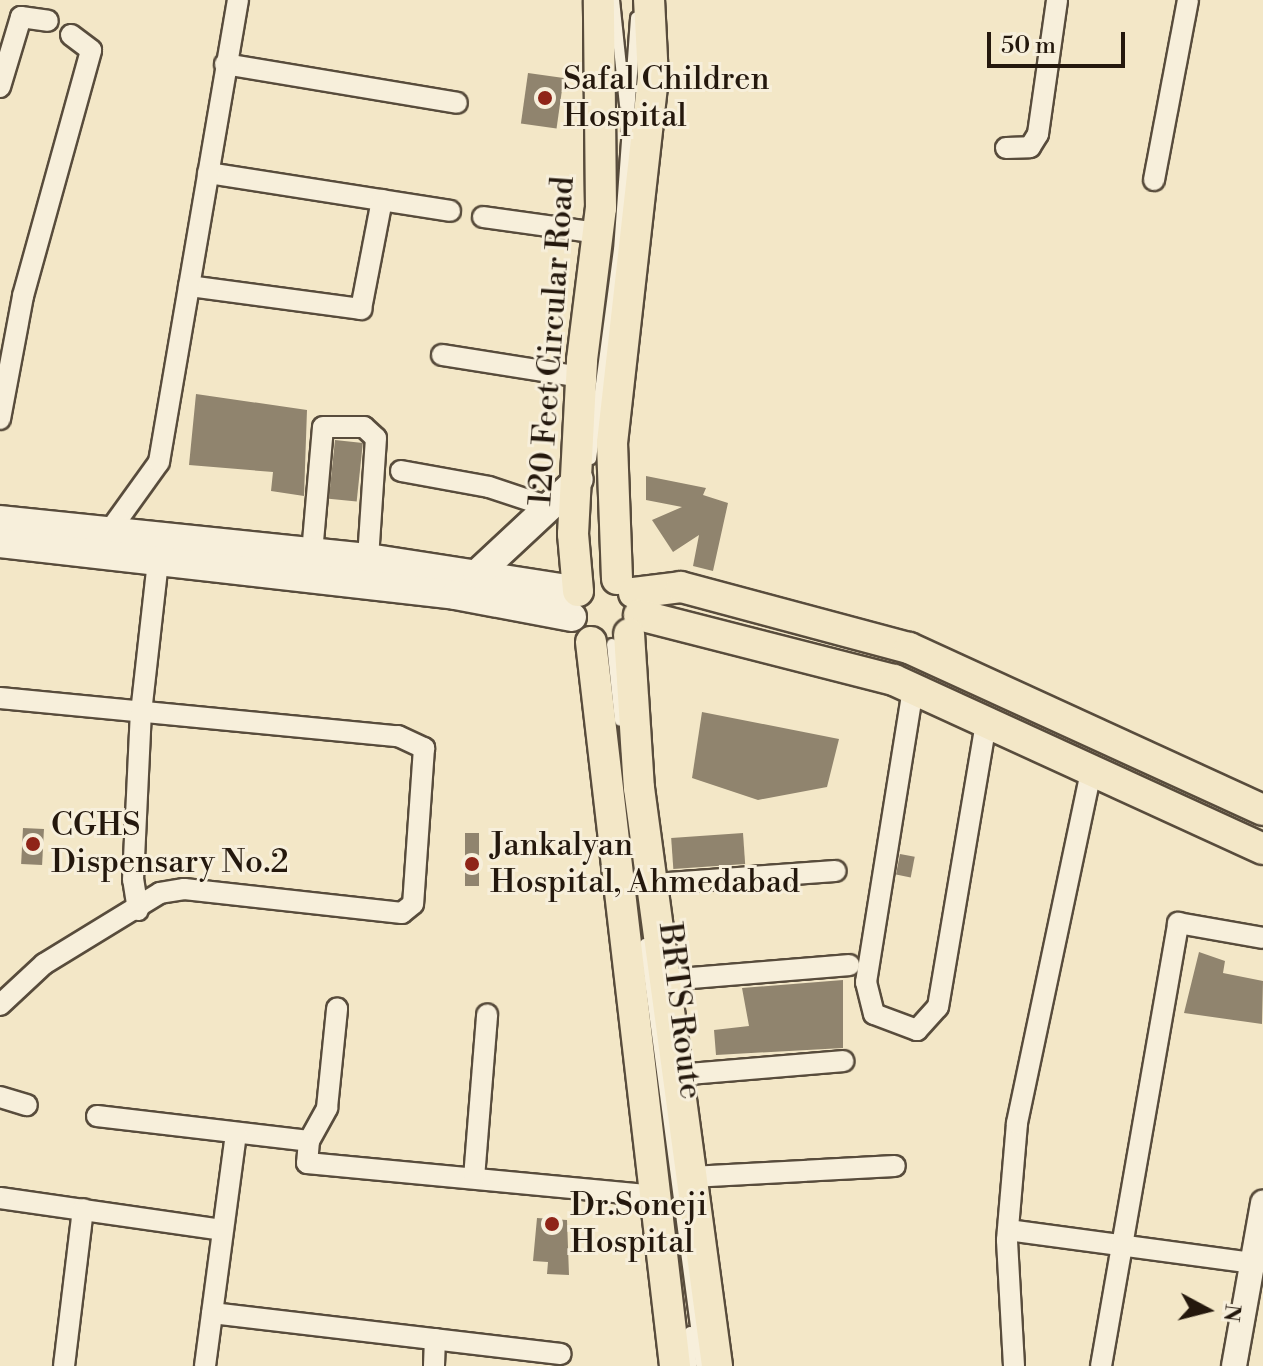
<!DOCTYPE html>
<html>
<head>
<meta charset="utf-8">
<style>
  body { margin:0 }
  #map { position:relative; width:1263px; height:1366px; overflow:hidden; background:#f3e7c7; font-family:"Libre Bodoni",serif }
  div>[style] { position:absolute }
  .building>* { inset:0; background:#90846e; transform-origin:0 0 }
  .roads { filter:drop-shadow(2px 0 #584c3c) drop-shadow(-2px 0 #584c3c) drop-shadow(0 2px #584c3c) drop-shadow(0 -2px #584c3c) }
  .service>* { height:10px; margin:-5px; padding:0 5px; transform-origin:5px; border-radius:5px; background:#f7efdb }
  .minor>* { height:20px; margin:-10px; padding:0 10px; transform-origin:10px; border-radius:10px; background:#f7efdb }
  .tertiary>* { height:24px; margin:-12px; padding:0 12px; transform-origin:12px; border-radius:12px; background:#f7efdb }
  .secondary>* { height:28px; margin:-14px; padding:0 14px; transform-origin:14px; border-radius:14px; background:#f7efdb }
  .primary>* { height:30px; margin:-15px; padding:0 15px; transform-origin:15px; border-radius:15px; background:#f3e7c7 }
  .dots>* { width:22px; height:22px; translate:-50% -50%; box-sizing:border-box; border:4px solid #f7efdb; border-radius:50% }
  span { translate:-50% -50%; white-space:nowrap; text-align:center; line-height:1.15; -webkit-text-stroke:6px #f7efdb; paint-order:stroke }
  .poi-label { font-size:32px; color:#24180d }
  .left { translate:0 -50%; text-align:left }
  .street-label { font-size:32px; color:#24180d }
  .north { position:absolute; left:1167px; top:1270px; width:80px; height:80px; -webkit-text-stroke:6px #f7efdb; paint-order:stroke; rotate:97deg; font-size:22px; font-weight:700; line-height:32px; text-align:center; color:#24180d }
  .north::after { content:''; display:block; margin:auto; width:28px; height:36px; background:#24180d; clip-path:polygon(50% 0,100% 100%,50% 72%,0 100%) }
  .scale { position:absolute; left:987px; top:32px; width:138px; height:36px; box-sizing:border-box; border:4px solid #24180d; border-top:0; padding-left:10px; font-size:24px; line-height:28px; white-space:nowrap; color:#24180d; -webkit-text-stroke:6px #f7efdb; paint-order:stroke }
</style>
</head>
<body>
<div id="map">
  <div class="building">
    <i style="left:528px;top:73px;width:36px;height:51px;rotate:8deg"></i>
    <i style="clip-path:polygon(196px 394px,307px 410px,304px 496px,271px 491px,273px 472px,189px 465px)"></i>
    <i style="left:335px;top:440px;width:28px;height:59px;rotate:6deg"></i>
    <i style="clip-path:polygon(646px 476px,706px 488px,703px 495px,728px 503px,713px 571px,693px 566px,699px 535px,673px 552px,652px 520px,682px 507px,646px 500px)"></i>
    <i style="clip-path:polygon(702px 712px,839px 739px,827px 787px,758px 800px,692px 778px)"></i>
    <i style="left:23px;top:828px;width:21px;height:36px;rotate:3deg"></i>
    <i style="left:465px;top:833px;width:14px;height:53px"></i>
    <i style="left:743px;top:833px;width:31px;height:72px;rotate:86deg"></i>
    <i style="left:900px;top:854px;width:15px;height:21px;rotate:11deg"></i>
    <i style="clip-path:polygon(1199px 952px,1225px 961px,1223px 973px,1263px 981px,1262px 1024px,1184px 1013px)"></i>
    <i style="clip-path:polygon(843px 980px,843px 1048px,716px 1055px,714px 1030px,749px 1026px,742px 988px)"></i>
    <i style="clip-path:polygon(537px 1218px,567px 1220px,569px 1275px,547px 1274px,548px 1262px,533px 1261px)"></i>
  </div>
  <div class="roads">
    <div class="service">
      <i style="left:614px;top:0;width:106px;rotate:84deg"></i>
      <i style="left:591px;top:459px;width:211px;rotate:-82.4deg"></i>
      <i style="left:619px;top:250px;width:233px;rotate:-85.8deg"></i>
      <i style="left:612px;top:644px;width:77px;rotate:84.1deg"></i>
      <i style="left:645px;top:944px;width:426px;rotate:82.4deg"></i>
      <i style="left:690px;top:1332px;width:34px;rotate:88deg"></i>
    </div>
    <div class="minor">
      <i style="left:225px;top:64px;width:235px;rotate:9.5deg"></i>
      <i style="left:0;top:87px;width:73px;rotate:-73.3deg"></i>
      <i style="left:21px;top:17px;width:27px;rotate:8deg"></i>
      <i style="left:1006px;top:148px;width:24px;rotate:-2deg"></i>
      <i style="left:1030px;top:147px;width:15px;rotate:-58deg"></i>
      <i style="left:1038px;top:134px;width:135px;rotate:-81.9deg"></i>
      <i style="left:208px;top:173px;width:245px;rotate:8.9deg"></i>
      <i style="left:1154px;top:180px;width:183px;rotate:-79.3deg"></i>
      <i style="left:483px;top:217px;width:116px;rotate:7.9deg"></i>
      <i style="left:189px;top:286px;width:174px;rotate:7.6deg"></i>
      <i style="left:361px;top:309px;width:111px;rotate:-79.1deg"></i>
      <i style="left:442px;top:355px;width:141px;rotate:9deg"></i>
      <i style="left:0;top:419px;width:125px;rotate:-79.4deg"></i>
      <i style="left:23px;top:296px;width:255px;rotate:-74.5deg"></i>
      <i style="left:91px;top:50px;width:25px;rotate:-143deg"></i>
      <i style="left:401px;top:471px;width:89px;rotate:10.3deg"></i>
      <i style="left:489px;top:487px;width:63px;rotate:18.4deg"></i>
      <i style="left:108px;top:533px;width:87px;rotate:-54.3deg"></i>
      <i style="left:159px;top:462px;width:469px;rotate:-80.3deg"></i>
      <i style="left:312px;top:553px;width:126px;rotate:-85deg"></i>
      <i style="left:323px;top:427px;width:41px"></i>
      <i style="left:364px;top:427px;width:16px;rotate:43deg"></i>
      <i style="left:376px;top:438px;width:120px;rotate:93.8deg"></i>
      <i style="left:913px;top:689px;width:297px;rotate:99.1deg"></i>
      <i style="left:866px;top:982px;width:33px;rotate:76deg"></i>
      <i style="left:874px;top:1014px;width:46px;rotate:20.4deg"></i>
      <i style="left:917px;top:1030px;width:31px;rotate:-48deg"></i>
      <i style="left:938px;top:1007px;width:288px;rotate:-80.4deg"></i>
      <i style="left:0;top:698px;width:400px;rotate:5.5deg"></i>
      <i style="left:398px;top:736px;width:29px;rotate:25deg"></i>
      <i style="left:424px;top:748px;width:156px;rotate:94deg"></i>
      <i style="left:413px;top:904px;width:14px;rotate:141deg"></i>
      <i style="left:402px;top:913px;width:219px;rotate:-173.7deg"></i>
      <i style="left:184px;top:889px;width:24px;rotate:171deg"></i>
      <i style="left:160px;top:893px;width:136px;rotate:148.5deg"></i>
      <i style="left:44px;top:964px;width:60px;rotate:137deg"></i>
      <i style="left:654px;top:884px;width:182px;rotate:-4.1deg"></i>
      <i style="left:138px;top:910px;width:30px;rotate:-99deg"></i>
      <i style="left:133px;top:880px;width:167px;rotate:-87.3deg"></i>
      <i style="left:141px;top:713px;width:153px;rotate:-83.6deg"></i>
      <i style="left:668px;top:980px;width:182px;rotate:-4.7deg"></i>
      <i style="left:678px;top:1075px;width:166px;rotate:-4.8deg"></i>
      <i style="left:0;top:1097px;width:28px;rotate:17deg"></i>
      <i style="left:97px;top:1116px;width:213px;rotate:6.7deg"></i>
      <i style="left:309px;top:1141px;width:22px;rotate:95deg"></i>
      <i style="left:307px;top:1163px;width:351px;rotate:5.4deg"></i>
      <i style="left:309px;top:1141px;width:38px;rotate:-61deg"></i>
      <i style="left:327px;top:1108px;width:100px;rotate:-84.2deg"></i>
      <i style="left:691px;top:1177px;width:204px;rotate:-3.1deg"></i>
      <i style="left:474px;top:1178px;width:164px;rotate:-85.4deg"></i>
      <i style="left:0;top:1198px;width:224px;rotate:8.2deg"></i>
      <i style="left:1008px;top:1230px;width:246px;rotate:7.7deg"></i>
      <i style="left:1252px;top:1263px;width:13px;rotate:-48deg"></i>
      <i style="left:212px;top:1313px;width:351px;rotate:6.7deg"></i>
      <i style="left:64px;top:1366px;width:158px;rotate:-83.1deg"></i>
      <i style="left:205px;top:1366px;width:235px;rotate:-82.4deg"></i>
      <i style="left:434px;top:1366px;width:27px;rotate:-88deg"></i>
      <i style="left:1014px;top:1366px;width:126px;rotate:-93.2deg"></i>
      <i style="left:1007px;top:1240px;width:117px;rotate:-85.1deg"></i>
      <i style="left:1017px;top:1123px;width:363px;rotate:-78.1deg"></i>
      <i style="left:1101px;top:1366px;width:450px;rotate:-80.1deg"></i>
      <i style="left:1178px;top:923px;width:86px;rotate:10deg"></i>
    </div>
    <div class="tertiary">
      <i style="left:1234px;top:1366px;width:166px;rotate:-79.9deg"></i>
    </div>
    <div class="secondary">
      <i style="left:0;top:520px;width:370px;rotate:5.9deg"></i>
      <i style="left:368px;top:558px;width:213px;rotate:8.9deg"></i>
      <i style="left:0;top:543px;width:458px;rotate:6.5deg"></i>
      <i style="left:455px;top:595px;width:119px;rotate:10.6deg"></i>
      <i style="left:477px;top:574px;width:139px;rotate:-43deg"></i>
    </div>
    <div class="primary">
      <i style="left:617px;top:579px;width:136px;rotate:-92.1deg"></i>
      <i style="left:612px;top:443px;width:367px;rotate:-83.6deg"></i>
      <i style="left:653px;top:78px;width:78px;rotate:-92.9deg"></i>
      <i style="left:578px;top:591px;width:57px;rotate:-95deg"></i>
      <i style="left:573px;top:534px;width:174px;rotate:-87deg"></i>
      <i style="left:582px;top:360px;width:153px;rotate:-82.9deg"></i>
      <i style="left:601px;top:208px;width:208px;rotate:-90.6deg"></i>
      <i style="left:634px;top:593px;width:47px;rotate:-7.3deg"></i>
      <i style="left:681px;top:587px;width:236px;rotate:15deg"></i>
      <i style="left:909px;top:648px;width:389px;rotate:24.6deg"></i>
      <i style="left:639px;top:615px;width:263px;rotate:14.3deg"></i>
      <i style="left:894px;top:680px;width:406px;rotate:24.6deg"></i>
      <i style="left:629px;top:634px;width:154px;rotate:86.3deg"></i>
      <i style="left:639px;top:788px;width:583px;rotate:82.31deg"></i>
      <i style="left:591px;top:642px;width:729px;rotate:83.38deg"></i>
    </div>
  </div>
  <div class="dots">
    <i style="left:545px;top:98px;background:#8f2418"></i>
    <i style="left:33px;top:844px;background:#8f2418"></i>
    <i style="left:472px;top:864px;background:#8f2418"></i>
    <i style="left:552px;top:1224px;background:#8f2418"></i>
  </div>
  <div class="poi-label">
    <span class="left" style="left:563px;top:98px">Safal Children<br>Hospital</span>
    <span class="left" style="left:51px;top:844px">CGHS<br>Dispensary No.2</span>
    <span class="left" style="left:490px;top:864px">Jankalyan<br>Hospital, Ahmedabad</span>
    <span class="left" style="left:570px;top:1224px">Dr.Soneji<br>Hospital</span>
  </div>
  <div class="street-label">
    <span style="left:552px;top:341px;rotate:-86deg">120 Feet Circular Road</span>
    <span style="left:680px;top:1011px;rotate:83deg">BRTS Route</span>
  </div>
  <div class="north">N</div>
  <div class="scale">50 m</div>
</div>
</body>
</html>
